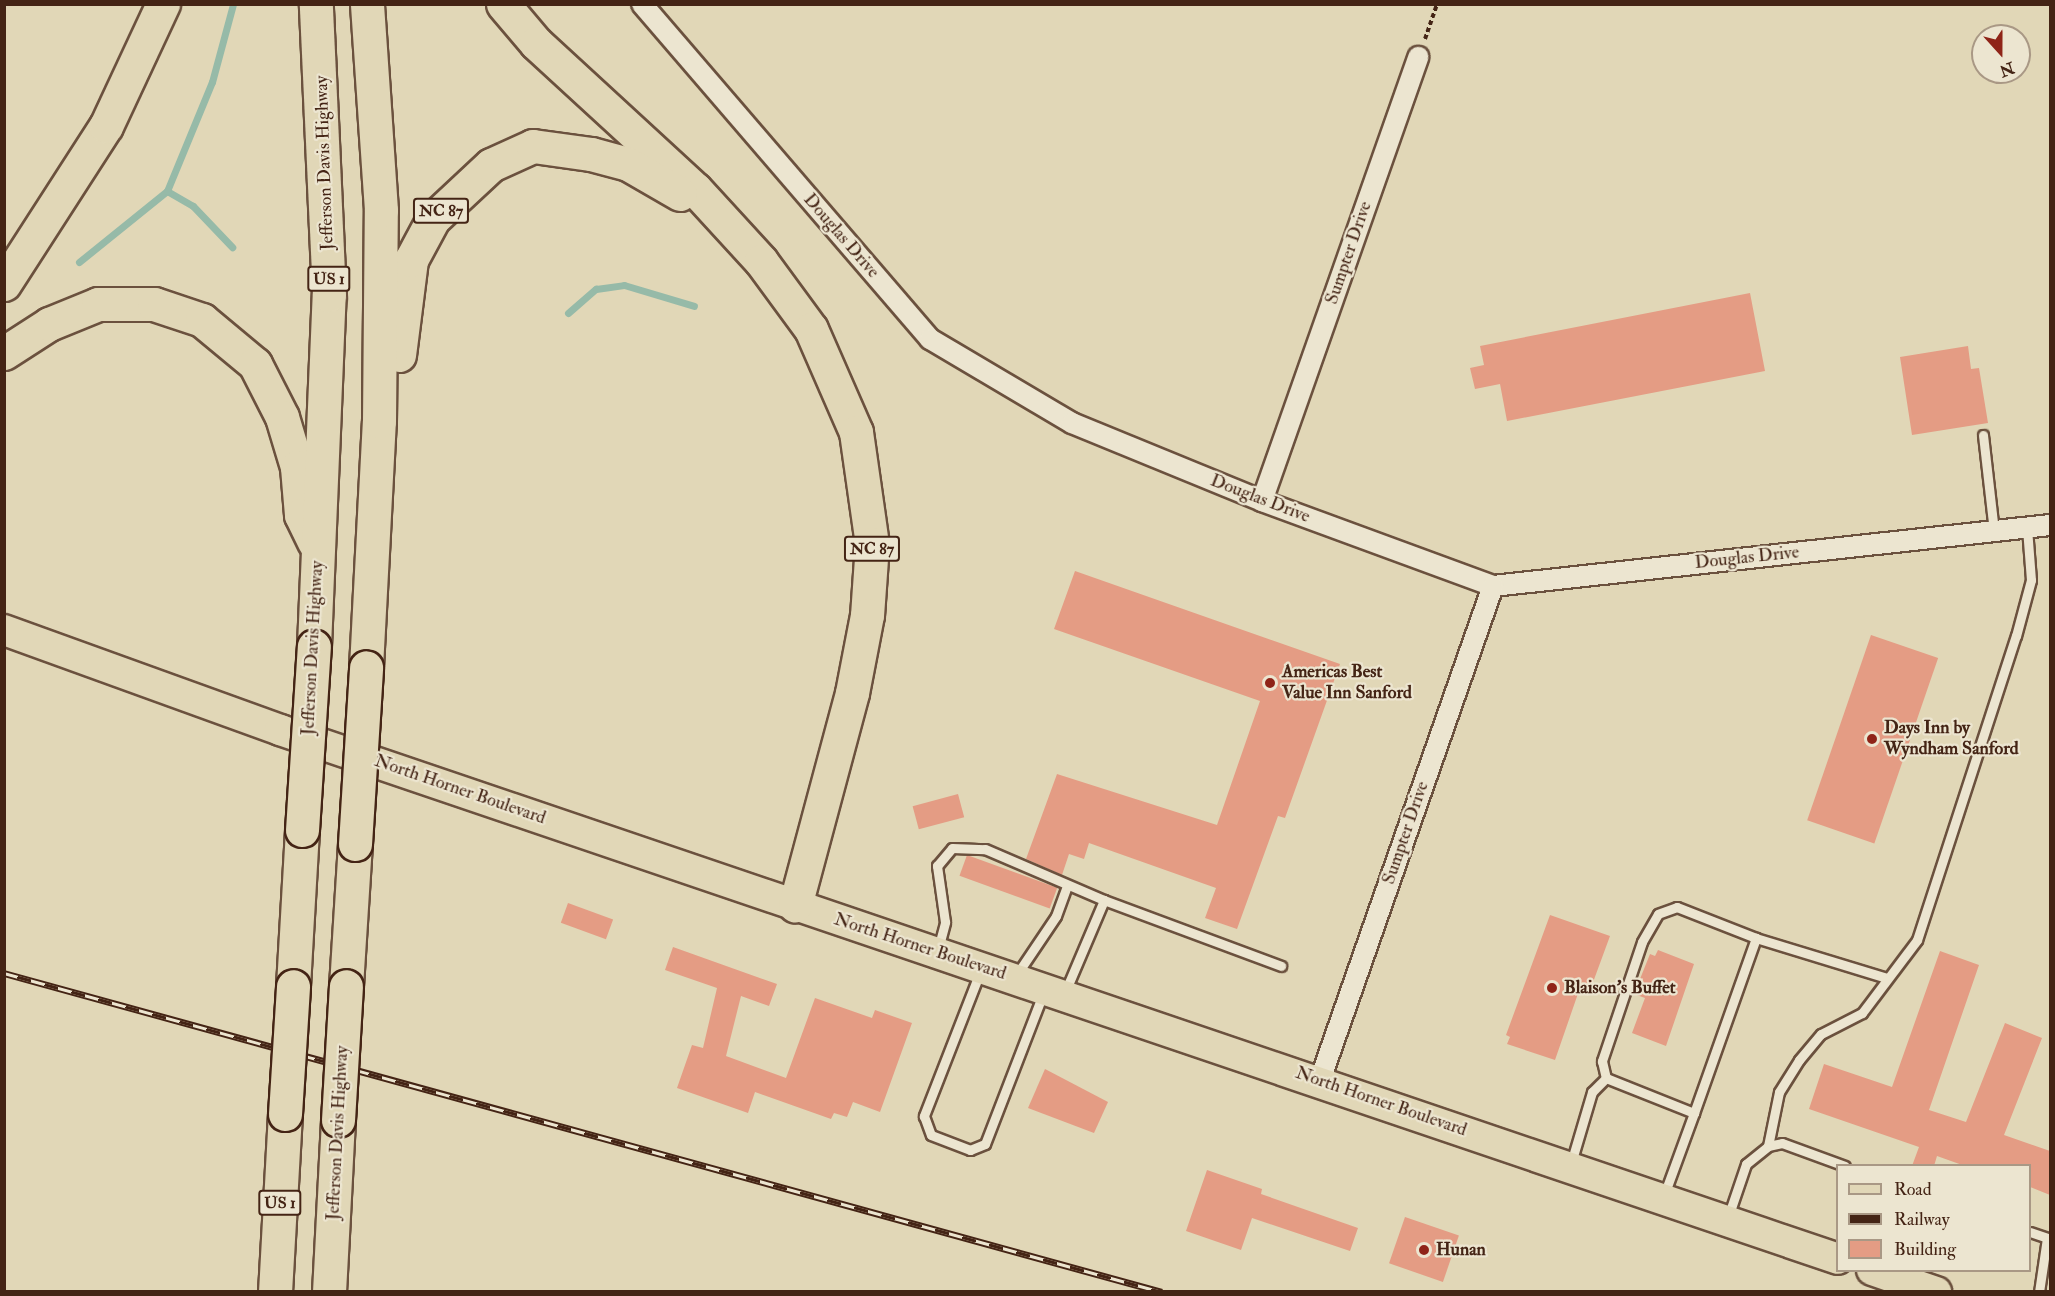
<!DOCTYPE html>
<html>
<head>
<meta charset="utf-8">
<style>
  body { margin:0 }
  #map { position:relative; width:2055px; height:1296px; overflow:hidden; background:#e1d7b7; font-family:"IM FELL Double Pica",serif }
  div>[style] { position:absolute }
  .stream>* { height:7px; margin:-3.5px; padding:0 3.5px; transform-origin:3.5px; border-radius:3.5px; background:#96baa8 }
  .building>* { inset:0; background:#e49c84; transform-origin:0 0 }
  .path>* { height:4px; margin-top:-2px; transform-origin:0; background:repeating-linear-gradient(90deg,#442415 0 4.5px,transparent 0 7.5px) }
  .roads { filter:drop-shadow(2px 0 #6b513e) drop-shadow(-2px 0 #6b513e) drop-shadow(0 2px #6b513e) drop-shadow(0 -2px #6b513e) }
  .lane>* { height:9px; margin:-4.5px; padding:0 4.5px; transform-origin:4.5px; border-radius:4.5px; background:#ece5d0 }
  .street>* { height:20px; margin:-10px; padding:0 10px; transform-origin:10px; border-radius:10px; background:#ece5d0 }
  .primary>* { height:30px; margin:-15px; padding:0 15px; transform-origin:15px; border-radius:15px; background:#e1d7b7 }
  .highway>* { height:33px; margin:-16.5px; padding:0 16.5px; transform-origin:16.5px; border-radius:16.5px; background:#e1d7b7 }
  .rail>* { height:7px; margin-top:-3.5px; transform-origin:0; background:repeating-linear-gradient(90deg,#ece5d0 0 14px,#442415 0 28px); box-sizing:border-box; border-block:2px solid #442415 }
  .bridges { filter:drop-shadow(2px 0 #442415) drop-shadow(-2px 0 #442415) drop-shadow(0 2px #442415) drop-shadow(0 -2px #442415) }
  .highway-bridge>* { height:33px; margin:-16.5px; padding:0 16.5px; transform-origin:16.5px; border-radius:16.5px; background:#e1d7b7 }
  .dots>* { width:16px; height:16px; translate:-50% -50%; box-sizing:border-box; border:3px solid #ece5d0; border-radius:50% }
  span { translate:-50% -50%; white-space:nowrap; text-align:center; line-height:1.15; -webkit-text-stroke:4.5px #ece5d0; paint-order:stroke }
  .shield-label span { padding:2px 4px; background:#ece5d0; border:2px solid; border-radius:4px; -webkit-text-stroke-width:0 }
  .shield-label { font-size:16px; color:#442415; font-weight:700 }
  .street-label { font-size:18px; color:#442415 }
  .poi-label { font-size:18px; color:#442415; font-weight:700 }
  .left { translate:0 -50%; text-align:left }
  .frame { position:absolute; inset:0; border:6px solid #442415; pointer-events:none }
  .legend { position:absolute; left:1836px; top:1164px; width:195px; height:108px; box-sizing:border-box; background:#ece5d0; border:2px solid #a99885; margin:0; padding:8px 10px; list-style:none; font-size:18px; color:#442415 }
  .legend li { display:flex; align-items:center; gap:12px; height:30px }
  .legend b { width:30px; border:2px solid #a99885 }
  .north { position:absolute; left:1971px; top:24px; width:60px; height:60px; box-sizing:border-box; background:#ece5d0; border:2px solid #a99885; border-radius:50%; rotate:159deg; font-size:16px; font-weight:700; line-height:24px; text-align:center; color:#442415 }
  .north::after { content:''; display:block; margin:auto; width:21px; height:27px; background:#8f2418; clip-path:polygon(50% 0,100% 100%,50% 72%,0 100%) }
</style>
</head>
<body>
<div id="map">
  <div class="stream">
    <i style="left:167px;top:191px;width:30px;rotate:30deg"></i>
    <i style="left:193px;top:206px;width:57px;rotate:46.4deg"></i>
    <i style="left:79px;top:262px;width:113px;rotate:-38.9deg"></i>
    <i style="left:167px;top:191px;width:118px;rotate:-67.6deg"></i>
    <i style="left:212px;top:82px;width:81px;rotate:-74.9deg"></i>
    <i style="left:568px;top:313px;width:37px;rotate:-41deg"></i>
    <i style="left:596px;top:289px;width:28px;rotate:-8deg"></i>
    <i style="left:624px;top:285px;width:73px;rotate:16.7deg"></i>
  </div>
  <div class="building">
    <i style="clip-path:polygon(1750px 293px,1765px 371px,1507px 421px,1500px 384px,1475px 389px,1470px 368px,1484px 365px,1480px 346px)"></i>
    <i style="clip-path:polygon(1968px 346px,1971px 369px,1979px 368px,1988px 423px,1912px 435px,1900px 357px)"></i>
    <i style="clip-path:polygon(1075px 571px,1340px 664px,1285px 818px,1278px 816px,1237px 929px,1205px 918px,1216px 888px,1089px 843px,1084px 859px,1069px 854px,1062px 875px,1026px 859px,1057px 774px,1217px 825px,1260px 701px,1054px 629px)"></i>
    <i style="left:1871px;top:635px;width:71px;height:196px;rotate:19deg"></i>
    <i style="left:958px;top:794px;width:24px;height:47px;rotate:75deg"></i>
    <i style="left:967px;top:855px;width:96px;height:22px;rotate:20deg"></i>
    <i style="left:568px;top:903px;width:48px;height:21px;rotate:20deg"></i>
    <i style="clip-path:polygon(1550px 915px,1610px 936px,1592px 985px,1582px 982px,1555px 1060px,1507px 1044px,1510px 1037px,1506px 1035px)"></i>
    <i style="clip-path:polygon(673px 947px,777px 984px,769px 1006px,741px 996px,726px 1056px,786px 1078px,815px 998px,872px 1018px,875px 1010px,912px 1023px,880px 1112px,853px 1102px,847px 1117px,834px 1113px,831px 1119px,755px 1092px,748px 1113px,677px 1088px,692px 1045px,703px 1048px,717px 988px,665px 970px)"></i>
    <i style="clip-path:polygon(1658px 950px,1694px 964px,1666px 1046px,1632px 1033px,1645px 998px,1634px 994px,1650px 954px,1655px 956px)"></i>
    <i style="clip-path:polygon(1940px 951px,1979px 965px,1929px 1110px,1966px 1122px,2005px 1023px,2042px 1038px,2004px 1135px,2050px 1151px,2050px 1195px,2030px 1187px,2030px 1166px,1965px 1166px,1937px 1156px,1934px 1166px,1912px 1166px,1919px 1147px,1809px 1109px,1824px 1064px,1892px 1087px)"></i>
    <i style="clip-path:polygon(1045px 1069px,1108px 1102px,1094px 1133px,1028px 1108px)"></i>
    <i style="clip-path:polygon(1207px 1170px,1262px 1189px,1261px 1194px,1358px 1228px,1350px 1251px,1252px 1218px,1241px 1250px,1186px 1231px)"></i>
    <i style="left:1405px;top:1217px;width:57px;height:49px;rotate:19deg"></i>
  </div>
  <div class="path">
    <i style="left:1425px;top:39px;width:37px;rotate:-71deg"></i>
  </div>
  <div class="roads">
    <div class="lane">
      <i style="left:1983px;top:435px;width:98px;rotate:83.5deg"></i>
      <i style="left:1756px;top:938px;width:137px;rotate:17deg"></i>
      <i style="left:938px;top:949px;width:28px;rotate:-75deg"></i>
      <i style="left:945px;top:922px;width:57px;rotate:-98.1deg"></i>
      <i style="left:937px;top:866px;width:23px;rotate:-50deg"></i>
      <i style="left:952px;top:848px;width:33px;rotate:2deg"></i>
      <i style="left:985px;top:849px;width:129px;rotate:23.2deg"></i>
      <i style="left:980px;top:972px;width:155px;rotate:111.3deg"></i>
      <i style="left:924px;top:1116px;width:20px;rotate:70deg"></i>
      <i style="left:931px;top:1135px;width:42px;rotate:21deg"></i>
      <i style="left:970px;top:1150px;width:16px;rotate:-22deg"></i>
      <i style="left:985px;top:1144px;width:161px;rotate:-68.9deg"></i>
      <i style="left:1015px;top:977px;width:73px;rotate:-56.1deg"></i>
      <i style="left:1056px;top:916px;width:33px;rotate:-70deg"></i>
      <i style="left:1065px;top:992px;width:100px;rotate:-67deg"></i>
      <i style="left:1104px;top:900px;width:189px;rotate:20.4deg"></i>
      <i style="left:1768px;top:1146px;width:55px;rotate:-78.5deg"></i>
      <i style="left:1779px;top:1092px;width:38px;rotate:-58deg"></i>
      <i style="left:1799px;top:1060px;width:34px;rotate:-50deg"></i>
      <i style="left:1821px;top:1034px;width:46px;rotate:-27.1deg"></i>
      <i style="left:1862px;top:1013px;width:91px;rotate:-53deg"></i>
      <i style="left:1917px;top:940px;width:320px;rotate:-72deg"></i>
      <i style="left:2016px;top:636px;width:58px;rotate:-75deg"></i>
      <i style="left:2031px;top:580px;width:52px;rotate:-94.4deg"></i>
      <i style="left:1571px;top:1163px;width:74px;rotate:-73.5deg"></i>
      <i style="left:1592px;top:1092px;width:20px;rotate:-45deg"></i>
      <i style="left:1664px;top:1195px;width:87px;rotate:-69.9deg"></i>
      <i style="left:1694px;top:1113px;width:186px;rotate:-70.5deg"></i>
      <i style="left:1756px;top:938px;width:85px;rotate:-158.6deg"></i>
      <i style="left:1677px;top:907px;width:20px;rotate:160deg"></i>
      <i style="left:1658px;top:914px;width:32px;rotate:120deg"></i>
      <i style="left:1642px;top:942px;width:126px;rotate:108.6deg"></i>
      <i style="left:1602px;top:1061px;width:17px;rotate:77deg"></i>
      <i style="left:1606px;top:1078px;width:95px;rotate:21.7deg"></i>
      <i style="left:1728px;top:1217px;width:56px;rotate:-71.2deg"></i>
      <i style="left:1746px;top:1164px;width:28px;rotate:-39deg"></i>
      <i style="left:1768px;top:1146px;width:14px;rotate:-12deg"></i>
      <i style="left:1782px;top:1143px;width:67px;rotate:20.1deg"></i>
      <i style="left:2030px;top:1232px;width:18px;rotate:19deg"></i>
      <i style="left:2047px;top:1238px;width:55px;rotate:98.4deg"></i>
    </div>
    <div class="street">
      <i style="left:642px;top:4px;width:442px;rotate:49.3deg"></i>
      <i style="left:930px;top:339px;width:165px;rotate:30.6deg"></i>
      <i style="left:1072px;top:423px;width:205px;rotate:22.3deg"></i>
      <i style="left:1262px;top:501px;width:246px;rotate:20.2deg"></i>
      <i style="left:1493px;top:586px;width:560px;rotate:-6.25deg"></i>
      <i style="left:1262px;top:501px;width:471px;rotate:-70.6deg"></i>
      <i style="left:1320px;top:1080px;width:523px;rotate:-70.7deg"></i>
    </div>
    <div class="primary">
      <i style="left:4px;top:630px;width:294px;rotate:19.9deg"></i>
      <i style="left:280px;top:730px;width:1645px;rotate:18.75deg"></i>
      <i style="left:1872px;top:1270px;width:68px;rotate:19deg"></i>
    </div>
    <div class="highway">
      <i style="left:503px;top:4px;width:51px;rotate:49.8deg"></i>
      <i style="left:536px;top:43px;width:216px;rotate:42.6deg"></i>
      <i style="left:695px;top:189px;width:98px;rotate:47.5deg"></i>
      <i style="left:761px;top:261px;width:84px;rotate:53.7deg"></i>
      <i style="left:811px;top:329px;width:112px;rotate:66.4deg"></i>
      <i style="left:856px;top:432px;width:113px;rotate:81.9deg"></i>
      <i style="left:872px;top:544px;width:71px;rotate:94deg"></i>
      <i style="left:867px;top:615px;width:79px;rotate:100.9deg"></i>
      <i style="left:852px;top:693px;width:220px;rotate:105deg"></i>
      <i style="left:4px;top:284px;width:188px;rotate:-57.2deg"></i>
      <i style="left:106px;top:126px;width:135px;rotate:-65deg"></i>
      <i style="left:4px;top:353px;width:54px;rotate:-32.8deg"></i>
      <i style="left:49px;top:324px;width:53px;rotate:-22.2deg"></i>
      <i style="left:98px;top:304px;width:56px"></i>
      <i style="left:154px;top:304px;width:51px;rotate:18.4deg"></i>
      <i style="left:202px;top:320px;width:69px;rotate:39.7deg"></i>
      <i style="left:255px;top:364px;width:59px;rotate:63deg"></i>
      <i style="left:282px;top:417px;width:52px;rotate:73.3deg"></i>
      <i style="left:297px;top:467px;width:48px;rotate:85.2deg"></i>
      <i style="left:301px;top:515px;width:30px;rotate:64deg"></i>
      <i style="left:399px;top:355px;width:96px;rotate:-82.8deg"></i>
      <i style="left:411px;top:260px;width:47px;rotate:-61.8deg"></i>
      <i style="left:433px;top:219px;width:79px;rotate:-43deg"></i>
      <i style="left:491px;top:165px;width:46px;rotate:-24.3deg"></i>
      <i style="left:533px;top:146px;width:59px;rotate:7.9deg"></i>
      <i style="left:591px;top:154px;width:38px;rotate:15deg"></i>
      <i style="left:628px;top:164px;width:60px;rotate:30deg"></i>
      <i style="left:314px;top:646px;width:351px;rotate:-87.6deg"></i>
      <i style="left:329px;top:295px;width:291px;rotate:-92.6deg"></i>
      <i style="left:366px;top:667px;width:246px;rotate:-87deg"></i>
      <i style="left:379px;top:421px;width:211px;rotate:-89.5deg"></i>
      <i style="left:381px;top:210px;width:206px;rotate:-93.9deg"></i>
      <i style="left:293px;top:986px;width:156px;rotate:-86.7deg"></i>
      <i style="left:346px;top:986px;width:142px;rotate:-86.4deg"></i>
      <i style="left:275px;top:1292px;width:178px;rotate:-86.8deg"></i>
      <i style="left:329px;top:1292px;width:172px;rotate:-87deg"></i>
    </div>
  </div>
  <div class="rail">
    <i style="left:4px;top:973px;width:1201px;rotate:15.4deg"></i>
  </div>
  <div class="bridges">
    <div class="highway-bridge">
      <i style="left:302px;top:830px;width:184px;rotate:-86.3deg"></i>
      <i style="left:355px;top:844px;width:177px;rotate:-86.4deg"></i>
      <i style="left:285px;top:1114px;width:128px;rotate:-86.4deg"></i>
      <i style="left:338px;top:1120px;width:134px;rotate:-86.6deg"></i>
    </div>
  </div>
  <div class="dots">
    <i style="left:1270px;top:683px;background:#8f2418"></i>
    <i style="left:1872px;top:739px;background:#8f2418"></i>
    <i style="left:1552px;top:988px;background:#8f2418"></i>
    <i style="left:1424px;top:1250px;background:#8f2418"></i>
  </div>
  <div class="shield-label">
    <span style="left:441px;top:211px">NC 87</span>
    <span style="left:329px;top:279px">US 1</span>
    <span style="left:872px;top:549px">NC 87</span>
    <span style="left:280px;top:1203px">US 1</span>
  </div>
  <div class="street-label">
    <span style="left:325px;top:163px;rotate:-92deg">Jefferson Davis Highway</span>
    <span style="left:841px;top:236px;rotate:49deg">Douglas Drive</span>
    <span style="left:1349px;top:253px;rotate:-71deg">Sumpter Drive</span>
    <span style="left:1260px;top:499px;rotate:21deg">Douglas Drive</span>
    <span style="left:1747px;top:558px;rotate:-6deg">Douglas Drive</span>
    <span style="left:313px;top:648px;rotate:-87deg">Jefferson Davis Highway</span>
    <span style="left:460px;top:790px;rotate:19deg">North Horner Boulevard</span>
    <span style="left:1406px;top:833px;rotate:-71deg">Sumpter Drive</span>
    <span style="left:920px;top:947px;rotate:18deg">North Horner Boulevard</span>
    <span style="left:1381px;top:1102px;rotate:19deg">North Horner Boulevard</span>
    <span style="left:338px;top:1133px;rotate:-87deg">Jefferson Davis Highway</span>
  </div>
  <div class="poi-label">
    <span class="left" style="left:1282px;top:683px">Americas Best<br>Value Inn Sanford</span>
    <span class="left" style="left:1884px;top:739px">Days Inn by<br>Wyndham Sanford</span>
    <span class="left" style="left:1564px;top:988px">Blaison’s Buffet</span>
    <span class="left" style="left:1436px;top:1250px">Hunan</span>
  </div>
  <div class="frame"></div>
  <ul class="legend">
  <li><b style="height:8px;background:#e1d7b7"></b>Road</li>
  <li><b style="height:8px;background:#442415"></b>Railway</li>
  <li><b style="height:16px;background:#e49c84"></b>Building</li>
  </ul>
  <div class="north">N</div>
</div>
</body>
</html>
